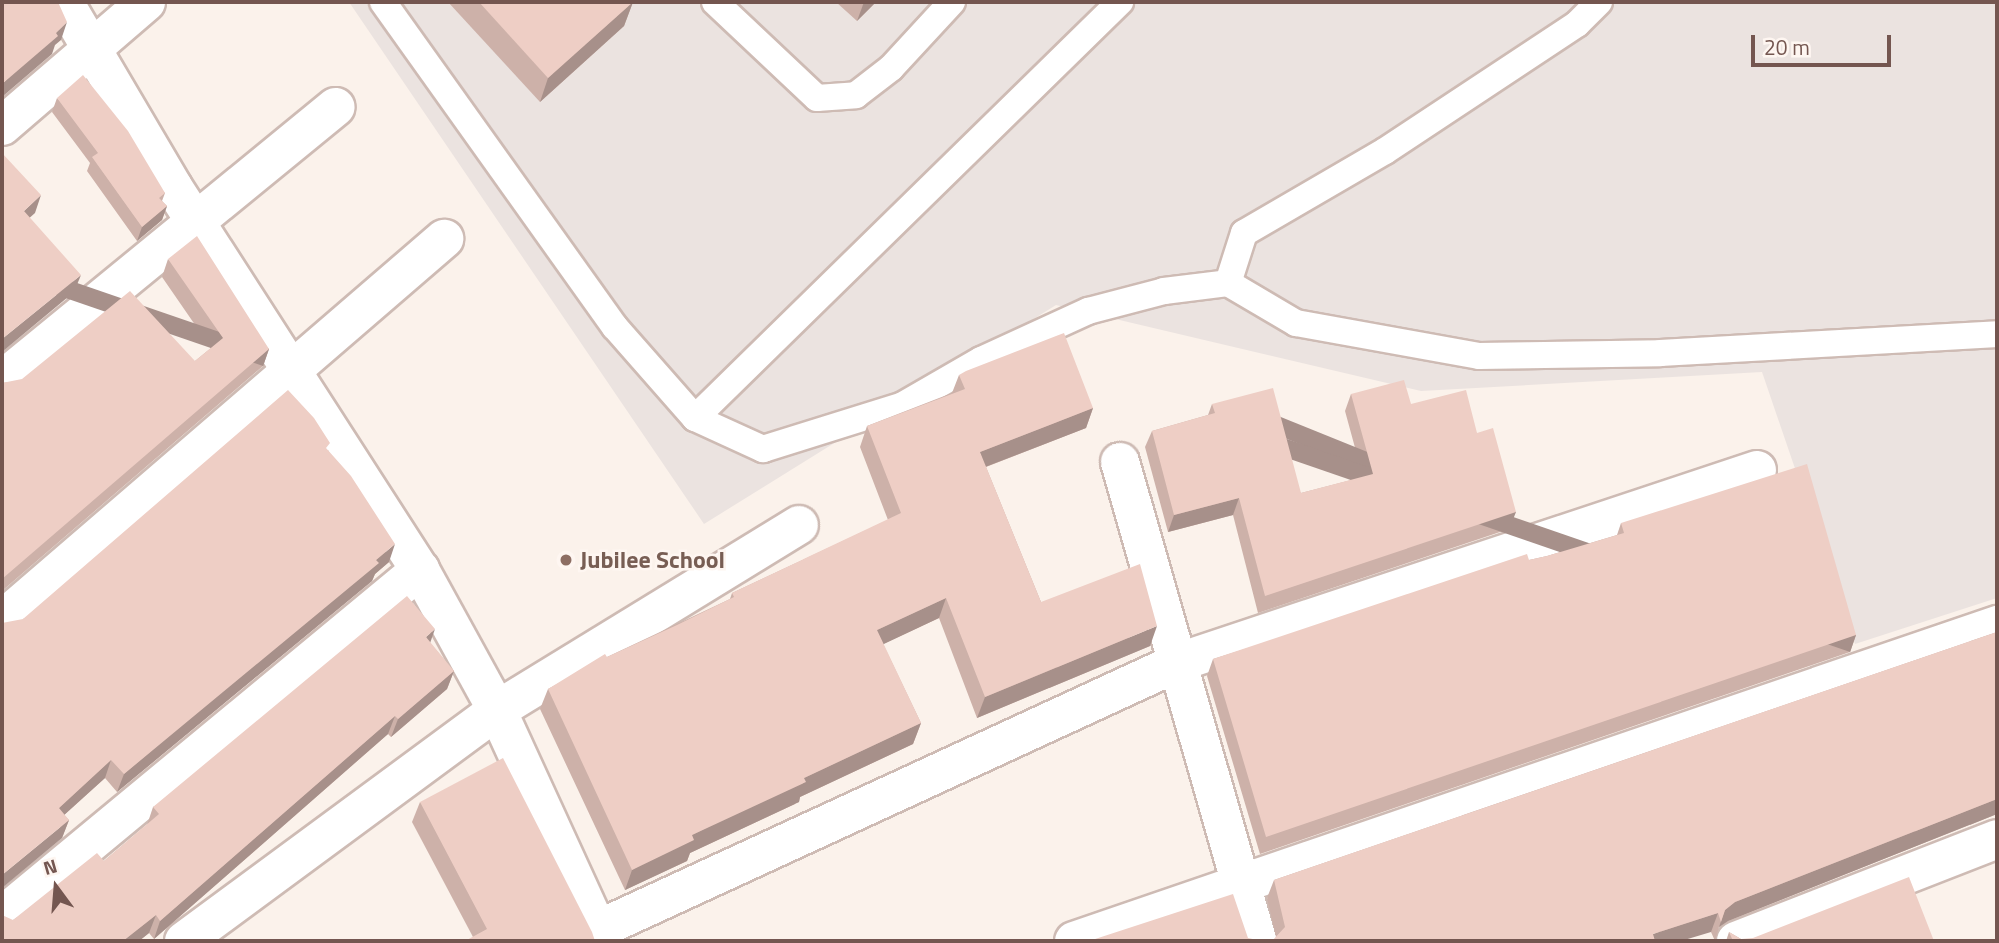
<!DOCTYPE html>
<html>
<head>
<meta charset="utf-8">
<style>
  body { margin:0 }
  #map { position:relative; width:1999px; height:943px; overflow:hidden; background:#fbf2eb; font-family:"Titillium Web",sans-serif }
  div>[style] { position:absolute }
  .industrial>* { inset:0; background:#ebe3e0 }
  .roads { filter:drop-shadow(2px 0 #cebbb4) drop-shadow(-2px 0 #cebbb4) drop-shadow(0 2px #cebbb4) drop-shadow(0 -2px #cebbb4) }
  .service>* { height:26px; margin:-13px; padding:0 13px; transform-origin:13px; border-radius:13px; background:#fff }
  .minor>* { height:38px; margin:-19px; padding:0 19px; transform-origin:19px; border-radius:19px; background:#fff }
  .wall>* { inset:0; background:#cdb1a9 }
  .shaded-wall>* { inset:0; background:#a7908a; transform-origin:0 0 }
  .building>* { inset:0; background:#eecec5 }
  .dots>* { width:19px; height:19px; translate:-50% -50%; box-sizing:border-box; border:4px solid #fef6f1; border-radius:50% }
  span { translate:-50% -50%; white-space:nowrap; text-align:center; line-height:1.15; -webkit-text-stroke:5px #fef6f1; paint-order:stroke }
  .education-label { font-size:24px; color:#785e54; font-weight:700 }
  .left { translate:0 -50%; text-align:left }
  .frame { position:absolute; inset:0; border:4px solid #745650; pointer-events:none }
  .north { position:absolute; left:21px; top:852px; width:70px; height:70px; -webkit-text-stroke:5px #fef6f1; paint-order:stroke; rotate:344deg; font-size:19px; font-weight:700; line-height:28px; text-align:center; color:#745650 }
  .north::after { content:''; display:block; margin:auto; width:24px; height:32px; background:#745650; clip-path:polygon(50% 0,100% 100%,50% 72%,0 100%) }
  .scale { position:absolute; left:1751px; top:35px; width:140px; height:32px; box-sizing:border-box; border:4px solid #745650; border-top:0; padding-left:9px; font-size:21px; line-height:24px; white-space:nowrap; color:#745650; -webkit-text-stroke:5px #fef6f1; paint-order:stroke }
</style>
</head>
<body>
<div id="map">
  <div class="industrial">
    <i style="clip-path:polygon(349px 2px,1997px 2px,1997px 598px,1855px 644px,1762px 372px,1421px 391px,1056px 305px,704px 524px)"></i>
  </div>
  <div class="roads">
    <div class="service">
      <i style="left:383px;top:2px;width:399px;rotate:54.5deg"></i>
      <i style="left:615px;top:327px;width:121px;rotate:48.7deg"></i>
      <i style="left:695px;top:418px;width:75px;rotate:24.5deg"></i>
      <i style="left:763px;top:449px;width:147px;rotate:-17.4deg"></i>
      <i style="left:903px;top:405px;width:90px;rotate:-30deg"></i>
      <i style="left:981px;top:360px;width:118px;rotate:-24.6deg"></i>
      <i style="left:1088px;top:311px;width:79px;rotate:-14.7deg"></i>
      <i style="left:1164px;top:291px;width:64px;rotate:-7.1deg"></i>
      <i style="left:715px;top:2px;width:140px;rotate:43.3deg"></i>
      <i style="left:817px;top:98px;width:39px;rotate:-4deg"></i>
      <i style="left:856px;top:95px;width:44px;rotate:-37.6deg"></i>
      <i style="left:891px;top:68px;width:90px;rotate:-47.3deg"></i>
      <i style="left:1599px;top:2px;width:31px;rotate:135deg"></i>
      <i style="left:1577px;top:24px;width:230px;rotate:146.5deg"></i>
      <i style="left:1385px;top:151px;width:163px;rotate:149.8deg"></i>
      <i style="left:1244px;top:233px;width:52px;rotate:107.7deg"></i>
      <i style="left:1228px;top:283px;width:79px;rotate:30.5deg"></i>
      <i style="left:1296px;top:323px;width:186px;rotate:10.2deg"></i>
      <i style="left:1479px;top:356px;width:181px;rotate:-0.9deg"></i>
      <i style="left:1660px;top:353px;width:338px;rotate:-3.2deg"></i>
      <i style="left:695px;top:418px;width:595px;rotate:-44.39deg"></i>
    </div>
    <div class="minor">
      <i style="left:64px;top:2px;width:215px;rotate:59.5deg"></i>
      <i style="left:173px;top:187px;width:456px;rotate:57.2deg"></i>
      <i style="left:420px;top:570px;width:160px;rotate:61.2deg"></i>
      <i style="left:497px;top:710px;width:254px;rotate:65.4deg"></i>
      <i style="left:2px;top:126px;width:190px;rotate:-40.7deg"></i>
      <i style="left:2px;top:380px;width:431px;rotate:-39.3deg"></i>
      <i style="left:1120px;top:462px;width:498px;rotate:74deg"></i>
      <i style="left:2px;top:620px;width:584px;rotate:-40.76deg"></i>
      <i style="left:2px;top:916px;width:543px;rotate:-39.62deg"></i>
      <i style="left:597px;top:930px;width:641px;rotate:-24.73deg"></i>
      <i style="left:1179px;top:662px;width:609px;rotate:-18.38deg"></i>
      <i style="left:184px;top:941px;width:389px;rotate:-36.4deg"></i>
      <i style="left:497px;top:710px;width:354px;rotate:-31.5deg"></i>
      <i style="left:1074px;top:941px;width:976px;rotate:-18.9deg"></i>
      <i style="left:1736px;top:941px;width:280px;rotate:-21.3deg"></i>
    </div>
  </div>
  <div class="wall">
    <i style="clip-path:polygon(448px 2px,633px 2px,624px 26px,540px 102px)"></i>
    <i style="clip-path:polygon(836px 2px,876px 2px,857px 21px)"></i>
    <i style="clip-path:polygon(57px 98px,165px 193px,162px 201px,167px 206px,162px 220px,137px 241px,87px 171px,90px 163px,52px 112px)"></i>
    <i style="clip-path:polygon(168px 259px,269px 349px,263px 366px,2px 591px,2px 383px,195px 361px,211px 348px,162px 277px)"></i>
    <i style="clip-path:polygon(959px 375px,1093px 408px,1086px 428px,986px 467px,1041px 602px,1150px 646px,977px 718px,939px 618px,883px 644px,921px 723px,913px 744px,800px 797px,799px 802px,690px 853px,687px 861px,625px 890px,540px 709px,548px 689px,607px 657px,730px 599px,732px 593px,888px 520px,860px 447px,867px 426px,952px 393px)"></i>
    <i style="clip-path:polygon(1351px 394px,1411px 404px,1477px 433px,1509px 529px,1258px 613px,1233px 515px,1168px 532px,1145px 447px,1152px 431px,1208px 415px,1212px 404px,1301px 493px,1363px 477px,1345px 411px)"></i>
    <i style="clip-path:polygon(328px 450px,389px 562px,375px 574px,372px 581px,117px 792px,105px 778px,64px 815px,69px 820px,62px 838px,23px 619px)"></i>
    <i style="clip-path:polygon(1621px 523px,1856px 635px,1850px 652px,1260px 854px,1207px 676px,1213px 659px,1529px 560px,1547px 556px,1617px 535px)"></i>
    <i style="clip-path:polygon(1997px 632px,1997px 814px,1728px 921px,1719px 927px,1715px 941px,1711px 932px,1276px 937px,1267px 898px,1274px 880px)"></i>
    <i style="clip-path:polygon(430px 643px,454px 671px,447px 689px,391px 737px,388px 734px,154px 939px,149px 933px,139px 941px,2px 941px,13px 920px,104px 861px,147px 825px,153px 807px)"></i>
    <i style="clip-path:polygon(420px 802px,595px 941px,473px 937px,412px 822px)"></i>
    <i style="clip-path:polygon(1729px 932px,1741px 939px,1934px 941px,1726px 941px)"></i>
  </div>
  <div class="shaded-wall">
    <i style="clip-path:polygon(633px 2px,624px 26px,540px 102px,548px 78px)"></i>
    <i style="clip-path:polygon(864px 2px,876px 2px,857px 21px)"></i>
    <i style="clip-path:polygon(67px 22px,61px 40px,55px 45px,52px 54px,2px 97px,2px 84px)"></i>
    <i style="clip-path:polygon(41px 195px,35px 213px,17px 229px,24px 211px)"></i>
    <i style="clip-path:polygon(167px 206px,162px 220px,137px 241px,142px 227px)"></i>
    <i style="clip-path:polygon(81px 275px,74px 292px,2px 352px,2px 339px)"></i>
    <i style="left:269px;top:349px;width:18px;height:352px;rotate:109deg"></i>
    <i style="clip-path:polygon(1093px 408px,1086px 428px,972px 472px,980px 452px)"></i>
    <i style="clip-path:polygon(1239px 498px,1233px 515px,1168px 532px,1174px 515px)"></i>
    <i style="left:1516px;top:512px;width:18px;height:265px;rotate:112deg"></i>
    <i style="clip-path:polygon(395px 544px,389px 562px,375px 574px,372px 581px,117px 792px,124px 774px)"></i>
    <i style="clip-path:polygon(946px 598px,939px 618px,869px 651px,877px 630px)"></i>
    <i style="clip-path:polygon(1157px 626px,1150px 646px,977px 718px,985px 697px)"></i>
    <i style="clip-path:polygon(435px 629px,429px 646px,426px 637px)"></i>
    <i style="left:1856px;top:635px;width:18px;height:624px;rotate:109deg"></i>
    <i style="clip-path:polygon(454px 671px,447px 689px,391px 737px,398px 719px)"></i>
    <i style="clip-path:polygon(395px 716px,388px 734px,154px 939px,160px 921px)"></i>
    <i style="clip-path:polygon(921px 723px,913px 744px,800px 797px,799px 802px,690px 853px,687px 861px,625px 890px,632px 870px,692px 835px,804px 778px)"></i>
    <i style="clip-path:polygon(111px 760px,105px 778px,52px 826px,59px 808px)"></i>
    <i style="clip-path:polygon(1997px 799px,1997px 814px,1728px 921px,1719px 927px,1725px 910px,1735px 902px)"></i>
    <i style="clip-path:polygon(69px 820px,62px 838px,2px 888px,2px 875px)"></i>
    <i style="clip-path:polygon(1718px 913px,1711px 932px,1681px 941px,1651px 941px,1653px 934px)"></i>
    <i style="clip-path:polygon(156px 915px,149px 933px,139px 941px,123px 941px)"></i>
  </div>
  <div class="building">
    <i style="clip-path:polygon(2px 2px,58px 2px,67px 22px,56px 33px,58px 36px,2px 84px)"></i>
    <i style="clip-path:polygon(479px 2px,633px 2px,548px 78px)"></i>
    <i style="clip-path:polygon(83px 75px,128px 131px,165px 193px,159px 198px,167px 206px,142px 227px,92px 157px,98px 153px,57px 98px)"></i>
    <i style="clip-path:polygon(2px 153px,41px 195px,24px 211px,81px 275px,2px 339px)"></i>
    <i style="clip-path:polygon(197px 236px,269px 349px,2px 579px,2px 383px,22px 379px,130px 291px,195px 361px,223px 338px,168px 259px)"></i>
    <i style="clip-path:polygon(1064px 333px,1093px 408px,980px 452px,1041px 602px,1140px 564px,1157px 626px,985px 697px,946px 598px,877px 630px,921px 723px,804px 778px,806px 782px,692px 835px,694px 840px,632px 870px,548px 689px,605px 654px,607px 657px,677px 625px,734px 597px,732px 593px,901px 513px,867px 426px,965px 389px,959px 375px,966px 371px)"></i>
    <i style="clip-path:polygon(1404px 380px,1411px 404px,1466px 390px,1477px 433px,1493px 428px,1516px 512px,1265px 596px,1239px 498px,1174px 515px,1152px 431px,1215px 413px,1212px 404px,1273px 388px,1301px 493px,1373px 474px,1351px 394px)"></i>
    <i style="clip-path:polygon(288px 390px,314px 418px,330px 443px,326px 448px,351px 476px,395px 544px,376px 560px,379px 563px,124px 774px,111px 760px,59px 808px,69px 820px,2px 875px,2px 623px,23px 619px)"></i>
    <i style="clip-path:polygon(1807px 464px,1856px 635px,1266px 837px,1213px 659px,1527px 554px,1529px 560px,1547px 556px,1624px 533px,1621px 523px)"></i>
    <i style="clip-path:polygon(407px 596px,435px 629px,426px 637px,454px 671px,398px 719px,395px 716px,160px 921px,156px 915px,123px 941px,2px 941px,2px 915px,13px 920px,97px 853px,104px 861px,159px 814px,153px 807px)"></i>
    <i style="clip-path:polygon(1997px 632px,1997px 799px,1735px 902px,1725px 910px,1721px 922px,1718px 913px,1653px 934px,1655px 941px,1272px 941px,1285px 927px,1274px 880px)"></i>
    <i style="clip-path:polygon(503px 758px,592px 932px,595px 941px,465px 941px,487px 929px,420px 802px)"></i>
    <i style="clip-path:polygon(1909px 877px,1934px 941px,1733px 941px,1729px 932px,1741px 939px,1753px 938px)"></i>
    <i style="clip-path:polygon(1233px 894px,1248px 938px,1262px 941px,1089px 941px)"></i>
  </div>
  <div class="dots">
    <i style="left:566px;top:560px;background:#8d6e63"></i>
  </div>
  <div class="education-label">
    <span class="left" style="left:580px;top:560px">Jubilee School</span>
  </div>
  <div class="frame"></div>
  <div class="north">N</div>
  <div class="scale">20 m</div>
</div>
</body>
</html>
